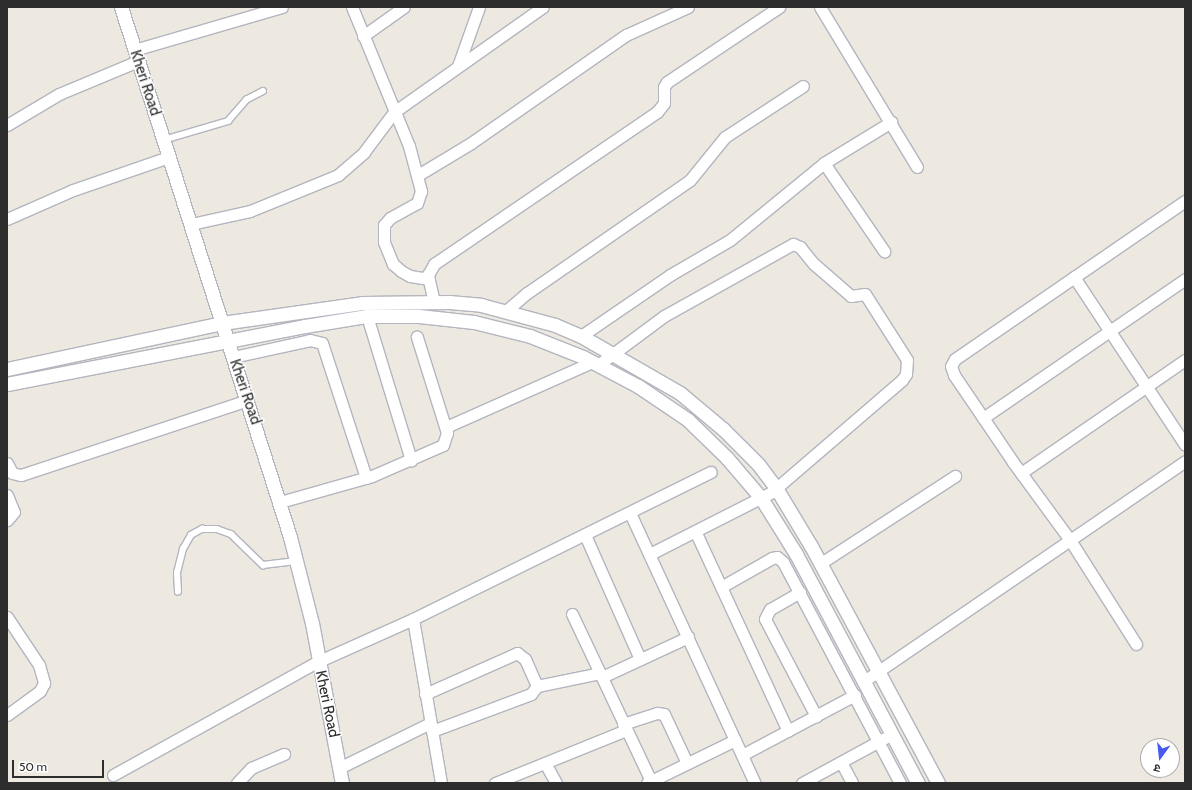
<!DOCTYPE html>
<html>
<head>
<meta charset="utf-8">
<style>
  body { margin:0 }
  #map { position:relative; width:1192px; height:790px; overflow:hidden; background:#ede9e0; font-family:Cabin,"Noto Sans Devanagari",sans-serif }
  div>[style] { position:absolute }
  .roads { filter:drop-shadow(1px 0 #b3b5bf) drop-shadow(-1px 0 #b3b5bf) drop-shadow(0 1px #b3b5bf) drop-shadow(0 -1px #b3b5bf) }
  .service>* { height:5.5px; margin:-2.75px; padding:0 2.75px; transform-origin:2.75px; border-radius:2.75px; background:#fff }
  .minor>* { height:11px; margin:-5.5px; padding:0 5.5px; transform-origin:5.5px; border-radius:5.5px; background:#fff }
  .tertiary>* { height:13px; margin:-6.5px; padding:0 6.5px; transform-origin:6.5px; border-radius:6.5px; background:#fff }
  span { translate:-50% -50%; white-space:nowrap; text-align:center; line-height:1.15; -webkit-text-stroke:3px #fff; paint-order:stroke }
  .street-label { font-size:15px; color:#2d2d2d }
  .frame { position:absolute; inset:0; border:8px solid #2d2d2d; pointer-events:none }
  .north { position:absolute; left:1140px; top:738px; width:40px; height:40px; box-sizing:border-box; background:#fff; border:1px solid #ababab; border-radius:50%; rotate:195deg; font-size:11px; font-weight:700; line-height:16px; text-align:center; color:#2d2d2d }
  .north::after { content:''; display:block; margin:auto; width:14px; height:18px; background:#495af1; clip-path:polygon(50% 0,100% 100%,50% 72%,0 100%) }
  .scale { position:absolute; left:12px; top:760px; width:92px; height:18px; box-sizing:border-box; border:2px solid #2d2d2d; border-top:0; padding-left:5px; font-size:12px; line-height:14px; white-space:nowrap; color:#2d2d2d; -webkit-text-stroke:3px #fff; paint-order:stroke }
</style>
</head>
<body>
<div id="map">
  <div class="roads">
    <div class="service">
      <i style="left:164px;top:140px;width:67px;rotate:-16.5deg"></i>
      <i style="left:228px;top:121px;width:28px;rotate:-49deg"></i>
      <i style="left:246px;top:100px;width:19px;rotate:-28deg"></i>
      <i style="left:178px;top:592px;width:19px;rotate:-93deg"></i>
      <i style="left:177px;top:573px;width:25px;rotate:-76deg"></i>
      <i style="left:183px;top:549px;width:16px;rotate:-60deg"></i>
      <i style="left:191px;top:535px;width:13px;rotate:-29deg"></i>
      <i style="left:202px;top:529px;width:15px"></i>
      <i style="left:217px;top:529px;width:15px;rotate:20deg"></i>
      <i style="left:231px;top:534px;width:45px;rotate:44.1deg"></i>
      <i style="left:263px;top:565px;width:33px;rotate:-7deg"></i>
    </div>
    <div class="minor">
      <i style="left:352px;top:7px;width:150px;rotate:67.7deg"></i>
      <i style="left:409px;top:146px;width:47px;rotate:75.1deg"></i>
      <i style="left:421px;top:191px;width:13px;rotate:108deg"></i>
      <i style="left:417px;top:203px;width:31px;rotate:151deg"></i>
      <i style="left:390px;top:218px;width:9px;rotate:131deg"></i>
      <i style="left:384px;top:225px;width:17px;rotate:90deg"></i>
      <i style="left:384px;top:242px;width:24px;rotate:68deg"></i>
      <i style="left:393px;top:264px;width:11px;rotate:41deg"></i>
      <i style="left:401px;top:271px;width:10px;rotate:29deg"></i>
      <i style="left:410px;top:276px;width:19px;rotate:9deg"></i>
      <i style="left:820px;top:7px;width:187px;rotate:58.8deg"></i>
      <i style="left:363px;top:36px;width:50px;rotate:-35.3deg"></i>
      <i style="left:134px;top:50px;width:154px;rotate:-16.2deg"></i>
      <i style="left:458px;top:66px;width:63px;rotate:-70.4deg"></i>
      <i style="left:7px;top:125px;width:61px;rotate:-30.8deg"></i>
      <i style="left:59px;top:94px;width:86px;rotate:-22.7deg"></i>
      <i style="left:824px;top:163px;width:107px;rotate:55.7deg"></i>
      <i style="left:418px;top:175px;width:62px;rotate:-31.1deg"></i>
      <i style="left:471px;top:143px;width:189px;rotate:-34.9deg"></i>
      <i style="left:626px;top:35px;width:68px;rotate:-24.3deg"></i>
      <i style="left:7px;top:219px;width:72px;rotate:-23.7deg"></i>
      <i style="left:73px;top:190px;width:102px;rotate:-19deg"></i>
      <i style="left:191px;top:224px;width:60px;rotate:-12.4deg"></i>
      <i style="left:250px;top:211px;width:95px;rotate:-22.2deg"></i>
      <i style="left:338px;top:175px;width:35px;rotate:-41deg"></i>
      <i style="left:364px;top:152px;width:50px;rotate:-53.1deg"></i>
      <i style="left:394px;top:112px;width:182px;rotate:-35.2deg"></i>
      <i style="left:1074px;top:277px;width:201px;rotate:56.5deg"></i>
      <i style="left:434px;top:302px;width:28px;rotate:-103deg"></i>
      <i style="left:428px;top:275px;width:13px;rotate:-61deg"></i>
      <i style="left:434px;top:264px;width:270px;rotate:-34.3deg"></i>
      <i style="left:657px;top:112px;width:11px;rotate:-52deg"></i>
      <i style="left:664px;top:103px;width:16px;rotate:-90deg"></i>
      <i style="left:664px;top:87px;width:6px;rotate:-59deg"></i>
      <i style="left:667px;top:82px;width:135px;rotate:-33.8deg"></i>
      <i style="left:506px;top:311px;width:28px;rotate:-41deg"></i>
      <i style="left:527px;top:293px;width:198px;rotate:-34.7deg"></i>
      <i style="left:690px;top:180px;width:55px;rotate:-50.9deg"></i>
      <i style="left:725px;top:137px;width:93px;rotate:-33.2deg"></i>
      <i style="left:367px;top:316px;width:151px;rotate:73deg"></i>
      <i style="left:581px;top:336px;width:108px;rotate:-34.4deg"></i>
      <i style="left:670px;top:275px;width:69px;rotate:-30.3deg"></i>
      <i style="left:730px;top:240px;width:122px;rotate:-39.3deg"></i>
      <i style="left:824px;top:163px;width:79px;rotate:-31.5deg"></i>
      <i style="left:233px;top:357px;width:79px;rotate:-12.4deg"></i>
      <i style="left:310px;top:340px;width:12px;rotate:14deg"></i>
      <i style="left:322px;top:343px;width:142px;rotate:71.9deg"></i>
      <i style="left:598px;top:365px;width:82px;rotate:-36.6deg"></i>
      <i style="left:664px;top:316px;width:148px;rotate:-29.2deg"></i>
      <i style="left:793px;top:244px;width:8px;rotate:23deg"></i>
      <i style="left:800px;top:247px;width:22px;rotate:51deg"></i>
      <i style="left:814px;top:264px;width:49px;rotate:40.9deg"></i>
      <i style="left:851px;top:296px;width:14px;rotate:-8deg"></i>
      <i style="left:865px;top:294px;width:78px;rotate:57.5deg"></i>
      <i style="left:907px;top:360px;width:14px;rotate:94deg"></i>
      <i style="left:906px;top:374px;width:7px;rotate:124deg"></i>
      <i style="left:902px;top:380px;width:172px;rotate:139.3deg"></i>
      <i style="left:772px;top:492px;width:137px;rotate:153.1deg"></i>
      <i style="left:983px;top:418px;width:245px;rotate:-34.5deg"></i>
      <i style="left:446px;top:427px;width:160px;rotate:-24deg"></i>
      <i style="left:7px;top:463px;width:11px;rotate:63deg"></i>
      <i style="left:12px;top:473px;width:9px;rotate:13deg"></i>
      <i style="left:21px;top:475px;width:239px;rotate:-18.3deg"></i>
      <i style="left:1021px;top:473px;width:199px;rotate:-34.6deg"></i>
      <i style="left:7px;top:495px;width:18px;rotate:68deg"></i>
      <i style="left:14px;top:512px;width:11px;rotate:131deg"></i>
      <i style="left:280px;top:502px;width:96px;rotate:-15.8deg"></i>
      <i style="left:372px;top:476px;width:77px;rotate:-23.6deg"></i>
      <i style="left:443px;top:445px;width:13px;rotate:-72deg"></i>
      <i style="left:447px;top:433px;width:101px;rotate:-107.4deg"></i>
      <i style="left:630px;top:513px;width:298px;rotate:65.2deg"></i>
      <i style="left:696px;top:533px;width:218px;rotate:65.1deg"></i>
      <i style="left:585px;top:535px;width:136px;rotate:66.1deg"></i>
      <i style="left:821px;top:563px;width:160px;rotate:-33deg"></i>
      <i style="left:721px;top:587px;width:59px;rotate:-29.6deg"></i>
      <i style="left:772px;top:558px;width:5px;rotate:-11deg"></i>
      <i style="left:777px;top:557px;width:8px;rotate:40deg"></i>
      <i style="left:783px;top:562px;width:250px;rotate:62.1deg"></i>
      <i style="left:800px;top:592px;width:34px;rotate:150deg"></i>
      <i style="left:770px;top:609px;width:11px;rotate:117deg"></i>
      <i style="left:765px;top:619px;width:110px;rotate:62.3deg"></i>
      <i style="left:572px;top:614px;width:185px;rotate:64.7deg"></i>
      <i style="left:7px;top:617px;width:58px;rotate:56.3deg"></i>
      <i style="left:39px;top:665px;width:19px;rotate:74deg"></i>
      <i style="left:44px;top:683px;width:9px;rotate:117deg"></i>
      <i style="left:40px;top:691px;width:41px;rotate:144deg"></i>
      <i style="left:413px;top:619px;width:166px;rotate:80.3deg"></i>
      <i style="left:1136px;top:644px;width:123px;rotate:-122.4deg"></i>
      <i style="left:1070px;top:540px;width:97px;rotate:-126.2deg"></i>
      <i style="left:1013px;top:462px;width:105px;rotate:-124.1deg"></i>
      <i style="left:954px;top:375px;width:9px;rotate:-108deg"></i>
      <i style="left:951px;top:366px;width:8px;rotate:-60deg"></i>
      <i style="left:955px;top:359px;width:279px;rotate:-34.5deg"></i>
      <i style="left:602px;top:677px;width:95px;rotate:-24.9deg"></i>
      <i style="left:864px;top:681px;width:389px;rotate:-34.4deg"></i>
      <i style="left:537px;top:686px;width:64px;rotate:-11.7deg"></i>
      <i style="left:425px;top:694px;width:101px;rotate:-24deg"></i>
      <i style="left:517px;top:653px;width:10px;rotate:37deg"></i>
      <i style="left:525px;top:659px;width:30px;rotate:66deg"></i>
      <i style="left:537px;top:686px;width:10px;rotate:127deg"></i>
      <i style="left:531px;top:694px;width:106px;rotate:159.5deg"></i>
      <i style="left:623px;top:724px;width:36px;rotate:-18deg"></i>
      <i style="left:657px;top:713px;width:7px;rotate:8deg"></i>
      <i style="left:664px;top:714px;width:54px;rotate:64.9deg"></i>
      <i style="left:742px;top:755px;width:128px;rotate:-28deg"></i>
      <i style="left:841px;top:762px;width:24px;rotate:62deg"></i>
      <i style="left:545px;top:763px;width:23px;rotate:61deg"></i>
      <i style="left:339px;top:768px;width:102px;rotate:-26.3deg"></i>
      <i style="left:113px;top:775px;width:233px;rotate:-29deg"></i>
      <i style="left:317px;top:662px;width:105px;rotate:-24.1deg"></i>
      <i style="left:413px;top:619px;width:332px;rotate:-26.3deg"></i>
      <i style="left:237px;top:783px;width:21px;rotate:-47deg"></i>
      <i style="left:251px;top:768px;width:36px;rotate:-23deg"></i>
      <i style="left:495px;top:783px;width:141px;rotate:-22deg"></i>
      <i style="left:647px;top:783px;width:98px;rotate:-26deg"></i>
      <i style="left:802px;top:783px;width:94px;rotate:-28.5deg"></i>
    </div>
    <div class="tertiary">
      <i style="left:121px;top:7px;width:556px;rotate:72.31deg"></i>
      <i style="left:290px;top:537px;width:89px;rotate:75.7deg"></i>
      <i style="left:312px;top:623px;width:163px;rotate:79.4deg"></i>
      <i style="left:7px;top:369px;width:220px;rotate:-12.1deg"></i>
      <i style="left:222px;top:323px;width:141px;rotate:-8.1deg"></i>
      <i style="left:362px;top:303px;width:87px;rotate:-0.7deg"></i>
      <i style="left:449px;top:302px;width:32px;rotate:5deg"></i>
      <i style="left:481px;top:305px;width:77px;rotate:15.1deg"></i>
      <i style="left:555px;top:325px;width:28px;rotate:23deg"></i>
      <i style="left:581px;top:336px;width:114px;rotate:29.9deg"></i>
      <i style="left:680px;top:393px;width:56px;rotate:39.9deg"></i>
      <i style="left:723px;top:429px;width:49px;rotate:45deg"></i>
      <i style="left:758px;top:464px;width:30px;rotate:53deg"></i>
      <i style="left:776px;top:488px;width:68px;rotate:58.9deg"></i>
      <i style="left:811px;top:546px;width:269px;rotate:61.8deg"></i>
      <i style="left:7px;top:384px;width:304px;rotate:-11deg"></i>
      <i style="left:305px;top:326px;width:63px;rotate:-9.2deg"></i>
      <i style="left:367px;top:316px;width:52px"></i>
      <i style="left:419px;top:316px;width:55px;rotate:6.2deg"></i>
      <i style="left:474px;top:322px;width:58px;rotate:14deg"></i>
      <i style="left:530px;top:336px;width:57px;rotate:21.6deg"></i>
      <i style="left:583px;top:357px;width:62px;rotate:27.8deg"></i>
      <i style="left:638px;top:386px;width:60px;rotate:34.2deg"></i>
      <i style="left:688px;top:420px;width:54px;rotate:44.3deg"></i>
      <i style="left:727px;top:458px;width:52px;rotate:49.6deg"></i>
      <i style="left:761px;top:498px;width:66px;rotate:58deg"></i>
      <i style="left:796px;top:554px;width:259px;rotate:62deg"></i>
    </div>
  </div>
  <div class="street-label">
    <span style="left:145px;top:83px;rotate:72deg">Kheri Road</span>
    <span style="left:245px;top:392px;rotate:71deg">Kheri Road</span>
    <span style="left:327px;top:704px;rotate:78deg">Kheri Road</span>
  </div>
  <div class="frame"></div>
  <div class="north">उ</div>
  <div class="scale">50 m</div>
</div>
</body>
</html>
